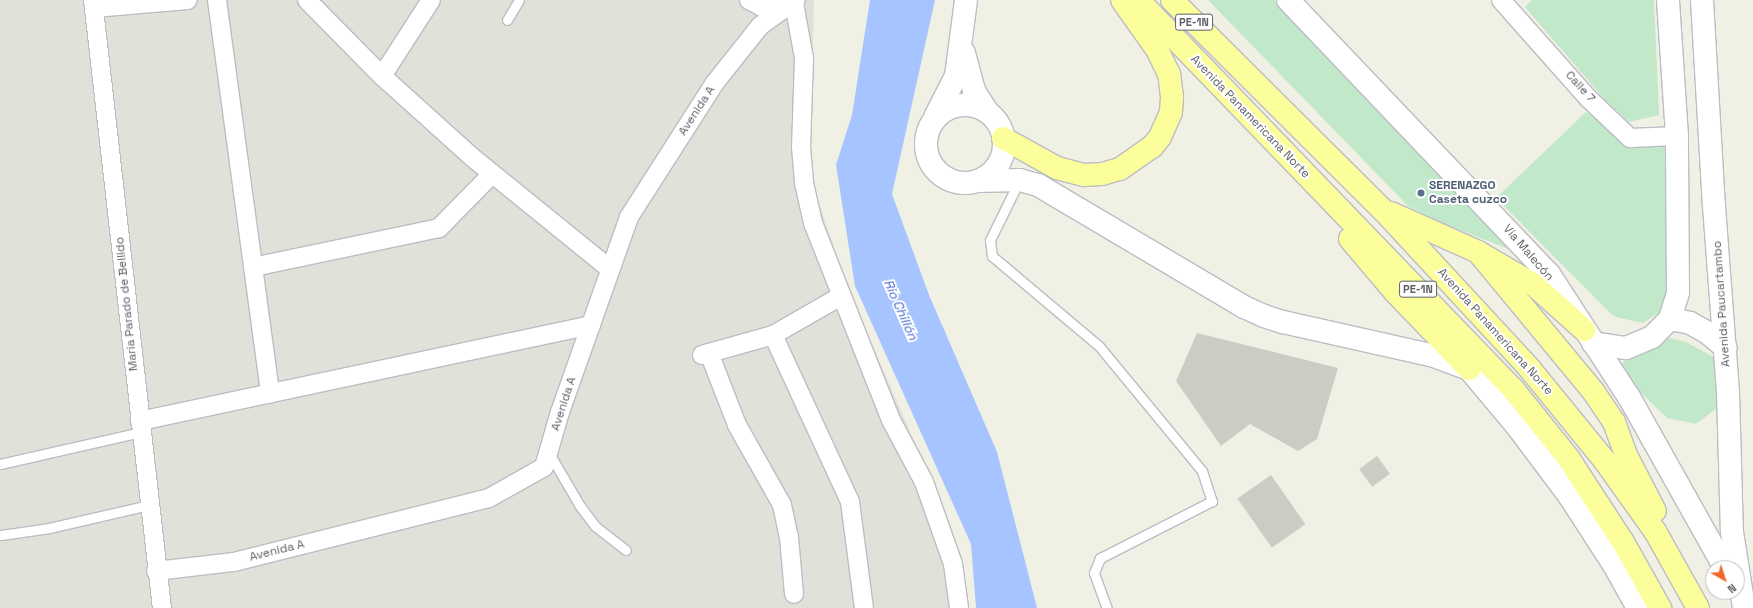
<!DOCTYPE html>
<html>
<head>
<meta charset="utf-8">
<style>
  body { margin:0 }
  #map { position:relative; width:1753px; height:608px; overflow:hidden; background:#f0f0e5; font-family:"Space Grotesk",sans-serif }
  div>[style] { position:absolute }
  .industrial>* { inset:0; background:#e1e1d9 }
  .green>* { inset:0; background:#c1e8c9 }
  .water>* { inset:0; background:#a6c4ff }
  .building>* { inset:0; background:#cdccc4; transform-origin:0 0 }
  .roads { filter:drop-shadow(1px 0 #bcbdc4) drop-shadow(-1px 0 #bcbdc4) drop-shadow(0 1px #bcbdc4) drop-shadow(0 -1px #bcbdc4) }
  .service>* { height:9px; margin:-4.5px; padding:0 4.5px; transform-origin:4.5px; border-radius:4.5px; background:#fff }
  .minor>* { height:18px; margin:-9px; padding:0 9px; transform-origin:9px; border-radius:9px; background:#fff }
  .tertiary>* { height:22px; margin:-11px; padding:0 11px; transform-origin:11px; border-radius:11px; background:#fff }
  .secondary>* { height:22px; margin:-11px; padding:0 11px; transform-origin:11px; border-radius:11px; background:#fff }
  .secondary>.ring { margin:-11px; padding:0; box-sizing:content-box; background:none; border:22px solid #fff; border-radius:50% }
  .trunk>* { height:22px; margin:-11px; padding:0 11px; transform-origin:11px; border-radius:11px; background:#fcfe9c }
  .dots>* { width:11px; height:11px; translate:-50% -50%; box-sizing:border-box; border:2px solid #fff; border-radius:50% }
  span { translate:-50% -50%; white-space:nowrap; text-align:center; line-height:1.15; -webkit-text-stroke:4px #fff; paint-order:stroke }
  .shield-label span { padding:1px 3px; background:#fff; border:1px solid; border-radius:3px; -webkit-text-stroke-width:0 }
  .shield-label { font-size:11px; color:#5d5f66; font-weight:700 }
  .street-label { font-size:12px; color:#5d5f66 }
  .service-label { font-size:12px; color:#4e5e75; font-weight:700 }
  .left { translate:0 -50%; text-align:left }
  .water-label { font-size:13px; color:#4265c9; font-style:italic }
  .north { position:absolute; left:1705px; top:560px; width:40px; height:40px; box-sizing:border-box; background:#fff; border:1px solid #bebfc2; border-radius:50%; rotate:141deg; font-size:11px; font-weight:700; line-height:16px; text-align:center; color:#5d5f66 }
  .north::after { content:''; display:block; margin:auto; width:14px; height:18px; background:#f1662a; clip-path:polygon(50% 0,100% 100%,50% 72%,0 100%) }
</style>
</head>
<body>
<div id="map">
  <div class="industrial">
    <i style="clip-path:polygon(0 0,814px 0,810px 177px,849px 291px,951px 526px,967px 608px,0 608px)"></i>
  </div>
  <div class="green">
    <i style="clip-path:polygon(1208px 0,1275px 0,1426px 151px,1511px 250px,1442px 223px,1408px 206px)"></i>
    <i style="clip-path:polygon(1532px 0,1654px 0,1659px 115px,1629px 122px,1605px 100px,1525px 7px)"></i>
    <i style="clip-path:polygon(1586px 112px,1629px 140px,1673px 140px,1673px 288px,1666px 308px,1643px 323px,1616px 317px,1609px 312px,1496px 198px)"></i>
    <i style="clip-path:polygon(1669px 338px,1686px 342px,1715px 358px,1717px 408px,1696px 424px,1667px 418px,1638px 390px,1620px 365px,1647px 342px)"></i>
  </div>
  <div class="water">
    <i style="clip-path:polygon(870px 0,935px 0,892px 194px,929px 295px,997px 452px,1037px 608px,976px 608px,971px 544px,855px 286px,836px 165px,852px 115px)"></i>
  </div>
  <div class="building">
    <i style="clip-path:polygon(1197px 333px,1338px 368px,1317px 439px,1298px 451px,1250px 424px,1221px 446px,1176px 381px)"></i>
    <i style="left:1377px;top:456px;width:22px;height:22px;rotate:54deg"></i>
    <i style="left:1271px;top:475px;width:60px;height:41px;rotate:55deg"></i>
  </div>
  <div class="roads">
    <div class="service">
      <i style="left:507px;top:20px;width:23px;rotate:-59deg"></i>
      <i style="left:1019px;top:181px;width:66px;rotate:116.2deg"></i>
      <i style="left:990px;top:240px;width:16px;rotate:83deg"></i>
      <i style="left:992px;top:256px;width:140px;rotate:40.1deg"></i>
      <i style="left:1099px;top:346px;width:162px;rotate:50.5deg"></i>
      <i style="left:1202px;top:471px;width:32px;rotate:72deg"></i>
      <i style="left:1212px;top:501px;width:126px;rotate:153deg"></i>
      <i style="left:1100px;top:558px;width:16px;rotate:112deg"></i>
      <i style="left:1094px;top:573px;width:37px;rotate:70deg"></i>
      <i style="left:549px;top:453px;width:61px;rotate:59.7deg"></i>
      <i style="left:580px;top:506px;width:25px;rotate:53deg"></i>
      <i style="left:595px;top:526px;width:39px;rotate:38deg"></i>
      <i style="left:0;top:464px;width:145px;rotate:-12.8deg"></i>
      <i style="left:1px;top:535px;width:49px;rotate:-8.3deg"></i>
      <i style="left:49px;top:528px;width:103px;rotate:-13deg"></i>
    </div>
    <div class="minor">
      <i style="left:93px;top:0;width:612px;rotate:83.53deg"></i>
      <i style="left:217px;top:0;width:397px;rotate:82.3deg"></i>
      <i style="left:307px;top:0;width:107px;rotate:45.4deg"></i>
      <i style="left:382px;top:76px;width:122px;rotate:42deg"></i>
      <i style="left:473px;top:158px;width:176px;rotate:39deg"></i>
      <i style="left:749px;top:0;width:15px;rotate:28deg"></i>
      <i style="left:762px;top:7px;width:27px;rotate:-8deg"></i>
      <i style="left:1501px;top:0;width:132px;rotate:48.4deg"></i>
      <i style="left:1589px;top:99px;width:57px;rotate:43.6deg"></i>
      <i style="left:1630px;top:138px;width:47px;rotate:-2.4deg"></i>
      <i style="left:794px;top:3px;width:56px;rotate:79.7deg"></i>
      <i style="left:804px;top:58px;width:89px;rotate:91.9deg"></i>
      <i style="left:801px;top:147px;width:36px;rotate:85deg"></i>
      <i style="left:804px;top:183px;width:41px;rotate:77.3deg"></i>
      <i style="left:813px;top:223px;width:212px;rotate:68.4deg"></i>
      <i style="left:891px;top:420px;width:70px;rotate:62deg"></i>
      <i style="left:924px;top:482px;width:87px;rotate:70.5deg"></i>
      <i style="left:953px;top:564px;width:44px;rotate:82.2deg"></i>
      <i style="left:94px;top:8px;width:94px;rotate:-4.9deg"></i>
      <i style="left:382px;top:76px;width:90px;rotate:-57.2deg"></i>
      <i style="left:253px;top:267px;width:190px;rotate:-11.8deg"></i>
      <i style="left:439px;top:228px;width:76px;rotate:-45.5deg"></i>
      <i style="left:773px;top:335px;width:184px;rotate:65.2deg"></i>
      <i style="left:850px;top:502px;width:107px;rotate:82.5deg"></i>
      <i style="left:709px;top:353px;width:77px;rotate:68.7deg"></i>
      <i style="left:737px;top:425px;width:92px;rotate:60.6deg"></i>
      <i style="left:782px;top:505px;width:33px;rotate:78deg"></i>
      <i style="left:789px;top:537px;width:57px;rotate:85deg"></i>
      <i style="left:702px;top:355px;width:74px;rotate:-15.7deg"></i>
      <i style="left:773px;top:335px;width:78px;rotate:-29.8deg"></i>
      <i style="left:140px;top:421px;width:461px;rotate:-12deg"></i>
      <i style="left:156px;top:571px;width:79px;rotate:-6.6deg"></i>
      <i style="left:234px;top:562px;width:263px;rotate:-14.1deg"></i>
      <i style="left:489px;top:498px;width:63px;rotate:-29.4deg"></i>
      <i style="left:544px;top:467px;width:57px;rotate:-73.8deg"></i>
      <i style="left:560px;top:412px;width:207px;rotate:-70.5deg"></i>
      <i style="left:629px;top:217px;width:158px;rotate:-57.4deg"></i>
      <i style="left:714px;top:84px;width:74px;rotate:-51.6deg"></i>
      <i style="left:760px;top:26px;width:44px;rotate:-35.8deg"></i>
    </div>
    <div class="tertiary">
      <i style="left:1288px;top:0;width:378px;rotate:46.4deg"></i>
      <i style="left:1549px;top:274px;width:147px;rotate:57deg"></i>
      <i style="left:1629px;top:397px;width:196px;rotate:60.7deg"></i>
    </div>
    <div class="secondary">
      <i style="left:1702px;top:0;width:206px;rotate:86.7deg"></i>
      <i style="left:1714px;top:206px;width:187px;rotate:85.7deg"></i>
      <i style="left:1728px;top:392px;width:140px;rotate:88.4deg"></i>
      <i style="left:1732px;top:532px;width:77px;rotate:81deg"></i>
      <i style="left:964px;top:53px;width:39px;rotate:75deg"></i>
      <i style="left:974px;top:91px;width:24px;rotate:57deg"></i>
      <i class="ring" style="left:926px;top:105px;width:56px;height:56px"></i>
      <i style="left:935px;top:117px;width:46px;rotate:-62.9deg"></i>
      <i style="left:956px;top:76px;width:77px;rotate:-82.5deg"></i>
      <i style="left:977px;top:181px;width:43px;rotate:-1.3deg"></i>
      <i style="left:1020px;top:180px;width:19px;rotate:16deg"></i>
      <i style="left:1038px;top:185px;width:239px;rotate:30.6deg"></i>
      <i style="left:1244px;top:307px;width:22px;rotate:24deg"></i>
      <i style="left:1264px;top:316px;width:20px;rotate:18deg"></i>
      <i style="left:1283px;top:322px;width:152px;rotate:12.6deg"></i>
      <i style="left:1431px;top:355px;width:40px;rotate:20.2deg"></i>
      <i style="left:1469px;top:369px;width:73px;rotate:50deg"></i>
      <i style="left:1516px;top:425px;width:90px;rotate:53.1deg"></i>
      <i style="left:1570px;top:497px;width:81px;rotate:57.1deg"></i>
      <i style="left:1614px;top:565px;width:49px;rotate:60.8deg"></i>
      <i style="left:1670px;top:319px;width:20px;rotate:11deg"></i>
      <i style="left:1690px;top:323px;width:21px;rotate:29deg"></i>
      <i style="left:1708px;top:333px;width:23px;rotate:40deg"></i>
      <i style="left:1593px;top:343px;width:33px;rotate:9deg"></i>
      <i style="left:1626px;top:348px;width:28px;rotate:-23deg"></i>
      <i style="left:1652px;top:337px;width:25px;rotate:-45deg"></i>
      <i style="left:1670px;top:319px;width:28px;rotate:-73deg"></i>
      <i style="left:1678px;top:292px;width:156px;rotate:-90.4deg"></i>
      <i style="left:1677px;top:136px;width:136px;rotate:-93.8deg"></i>
    </div>
    <div class="trunk">
      <i style="left:1138px;top:0;width:540px;rotate:46.05deg"></i>
      <i style="left:1513px;top:389px;width:90px;rotate:51.3deg"></i>
      <i style="left:1569px;top:459px;width:99px;rotate:57deg"></i>
      <i style="left:1623px;top:542px;width:76px;rotate:60.7deg"></i>
      <i style="left:1172px;top:0;width:298px;rotate:44.9deg"></i>
      <i style="left:1383px;top:210px;width:217px;rotate:47.2deg"></i>
      <i style="left:1530px;top:369px;width:119px;rotate:50.8deg"></i>
      <i style="left:1605px;top:461px;width:86px;rotate:54.5deg"></i>
      <i style="left:1655px;top:531px;width:88px;rotate:60.8deg"></i>
      <i style="left:1003px;top:138px;width:62px;rotate:29.1deg"></i>
      <i style="left:1057px;top:168px;width:28px;rotate:15deg"></i>
      <i style="left:1084px;top:175px;width:18px;rotate:-3deg"></i>
      <i style="left:1102px;top:174px;width:19px;rotate:-16deg"></i>
      <i style="left:1120px;top:169px;width:39px;rotate:-35deg"></i>
      <i style="left:1152px;top:147px;width:13px;rotate:-51deg"></i>
      <i style="left:1160px;top:137px;width:27px;rotate:-66deg"></i>
      <i style="left:1171px;top:112px;width:15px;rotate:-86deg"></i>
      <i style="left:1172px;top:97px;width:23px;rotate:-97deg"></i>
      <i style="left:1169px;top:74px;width:25px;rotate:-116deg"></i>
      <i style="left:1158px;top:51px;width:62px;rotate:-125.2deg"></i>
      <i style="left:1391px;top:213px;width:95px;rotate:24.1deg"></i>
      <i style="left:1478px;top:252px;width:64px;rotate:30.2deg"></i>
      <i style="left:1533px;top:284px;width:69px;rotate:42deg"></i>
      <i style="left:1350px;top:239px;width:70px;rotate:49.7deg"></i>
      <i style="left:1395px;top:292px;width:107px;rotate:46.1deg"></i>
      <i style="left:1478px;top:252px;width:180px;rotate:50.4deg"></i>
      <i style="left:1593px;top:391px;width:37px;rotate:56deg"></i>
      <i style="left:1614px;top:422px;width:33px;rotate:70deg"></i>
      <i style="left:1625px;top:453px;width:65px;rotate:62.7deg"></i>
    </div>
  </div>
  <div class="dots">
    <i style="left:1421px;top:193px;background:#5c6f8a"></i>
  </div>
  <div class="shield-label">
    <span style="left:1194px;top:22px">PE-1N</span>
    <span style="left:1418px;top:289px">PE-1N</span>
  </div>
  <div class="street-label">
    <span style="left:1580px;top:87px;rotate:48deg">Calle 7</span>
    <span style="left:697px;top:111px;rotate:-57deg">Avenida A</span>
    <span style="left:1250px;top:117px;rotate:46deg">Avenida Panamericana Norte</span>
    <span style="left:1528px;top:253px;rotate:49deg">Vía Malecón</span>
    <span style="left:127px;top:304px;rotate:-96deg">María Parado de Bellido</span>
    <span style="left:1722px;top:304px;rotate:-94deg">Avenida Paucartambo</span>
    <span style="left:1495px;top:332px;rotate:48deg">Avenida Panamericana Norte</span>
    <span style="left:564px;top:404px;rotate:-72deg">Avenida A</span>
    <span style="left:277px;top:551px;rotate:-14deg">Avenida A</span>
  </div>
  <div class="service-label">
    <span class="left" style="left:1429px;top:193px">SERENAZGO<br>Caseta cuzco</span>
  </div>
  <div class="water-label">
    <span style="left:900px;top:310px;rotate:66deg">Río Chillón</span>
  </div>
  <div class="north">N</div>
</div>
</body>
</html>
